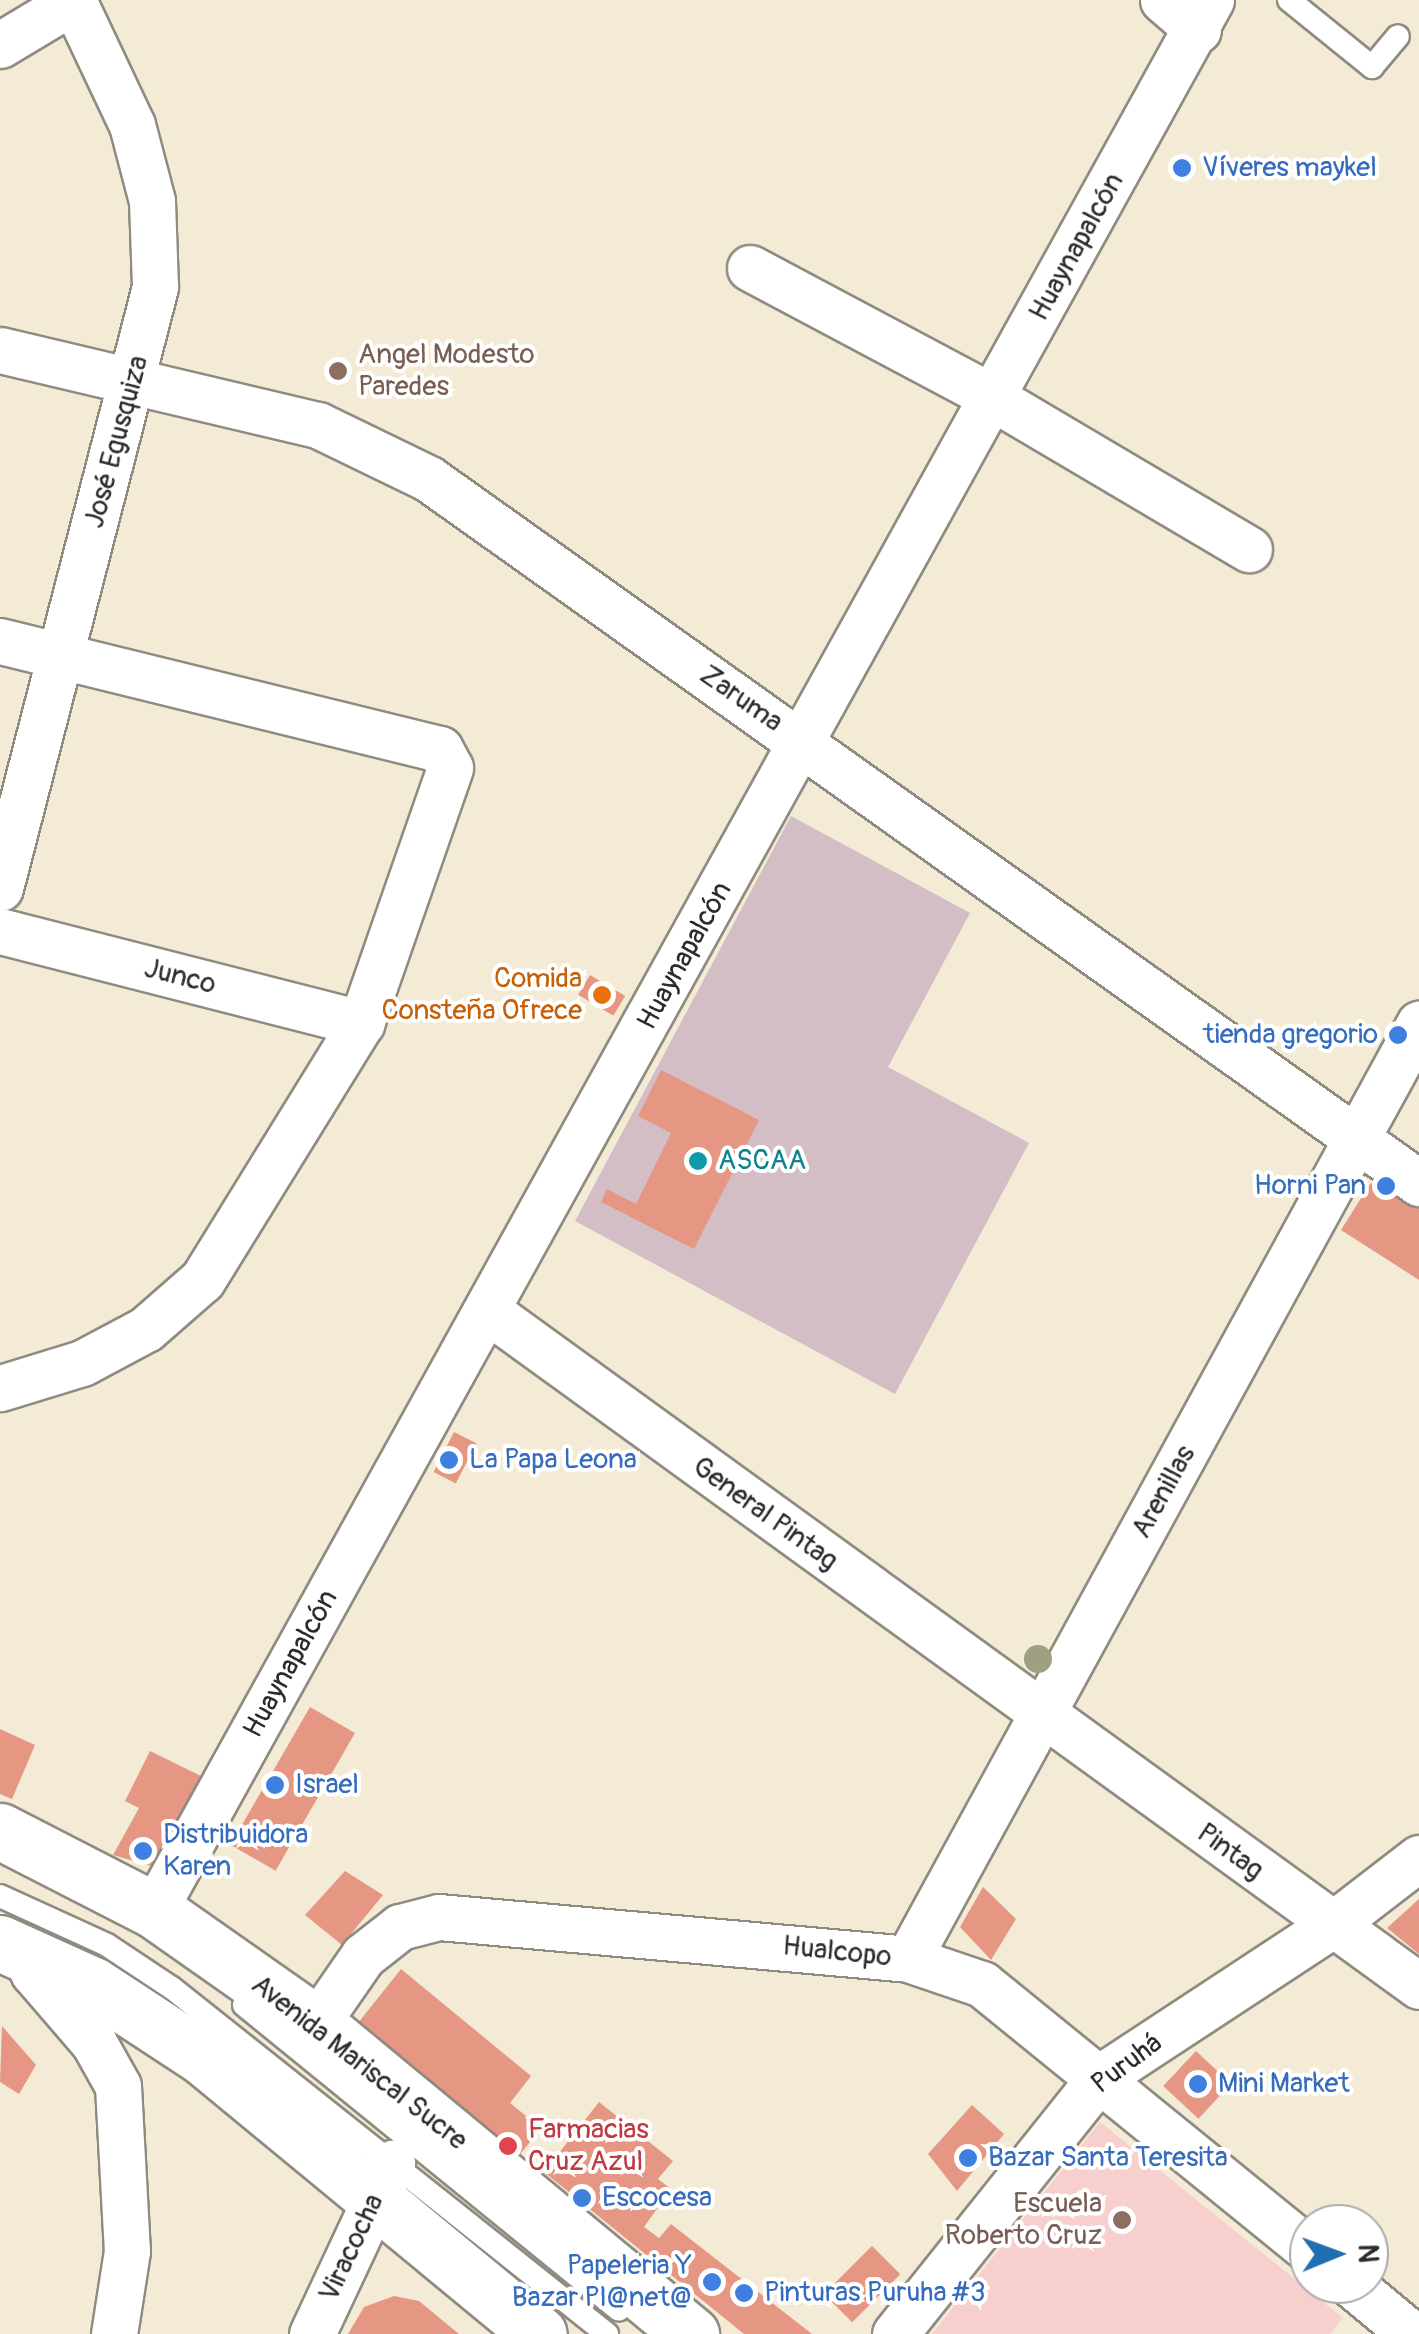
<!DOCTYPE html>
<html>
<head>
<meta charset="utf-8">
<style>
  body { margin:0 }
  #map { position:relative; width:1419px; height:2334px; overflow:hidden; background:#f3ebd5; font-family:Pangolin,sans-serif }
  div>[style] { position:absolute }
  .built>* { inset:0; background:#f7d0ce }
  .industrial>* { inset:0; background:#d2bec4 }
  .building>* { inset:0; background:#e59784; transform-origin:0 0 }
  .roads { filter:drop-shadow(2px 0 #8f8b80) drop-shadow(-2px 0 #8f8b80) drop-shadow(0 2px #8f8b80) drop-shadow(0 -2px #8f8b80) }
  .service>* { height:22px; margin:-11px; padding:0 11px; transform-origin:11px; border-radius:11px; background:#fff }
  .minor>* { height:45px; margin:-22.5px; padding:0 22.5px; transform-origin:22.5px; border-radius:22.5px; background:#fff }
  .primary>* { height:55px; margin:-27.5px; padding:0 27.5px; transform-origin:27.5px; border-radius:27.5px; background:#fff }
  .trees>* { width:28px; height:28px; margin:-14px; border-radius:50%; background:#9f9f82 }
  .dots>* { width:28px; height:28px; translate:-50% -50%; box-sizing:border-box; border:5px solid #fff; border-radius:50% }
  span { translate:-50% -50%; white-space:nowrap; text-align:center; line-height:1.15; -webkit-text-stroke:8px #fff; paint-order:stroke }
  .shop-label { font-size:28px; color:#366cbe }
  .left { translate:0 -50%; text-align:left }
  .right { translate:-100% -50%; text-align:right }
  .street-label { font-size:28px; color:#2b2b2b }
  .education-label { font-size:28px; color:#785e54 }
  .food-label { font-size:28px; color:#c56008 }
  .culture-label { font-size:28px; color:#0d838f }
  .health-label { font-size:28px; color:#be3a42 }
  .north { position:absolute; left:1289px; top:2204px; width:100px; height:100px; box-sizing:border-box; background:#fff; border:2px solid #aaa; border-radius:50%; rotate:89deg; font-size:28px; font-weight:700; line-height:40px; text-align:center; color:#2b2b2b }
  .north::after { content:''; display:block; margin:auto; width:35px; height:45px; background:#1f6fb2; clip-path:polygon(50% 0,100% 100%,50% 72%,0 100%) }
</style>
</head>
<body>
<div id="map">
  <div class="built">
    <i style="clip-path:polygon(1100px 2122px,1343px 2318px,1330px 2334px,932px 2334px)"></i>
  </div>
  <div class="industrial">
    <i style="clip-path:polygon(791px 816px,970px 913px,888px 1067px,1029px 1143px,895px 1394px,575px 1221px)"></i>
  </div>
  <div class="building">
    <i style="left:590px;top:975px;width:41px;height:23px;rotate:31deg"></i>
    <i style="clip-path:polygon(661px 1070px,759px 1120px,694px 1249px,601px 1202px,607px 1189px,636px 1204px,671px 1133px,638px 1116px)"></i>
    <i style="clip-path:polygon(1383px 1178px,1419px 1191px,1419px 1280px,1341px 1230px,1370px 1184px)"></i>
    <i style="left:454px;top:1432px;width:25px;height:45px;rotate:27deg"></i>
    <i style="left:310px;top:1707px;width:52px;height:159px;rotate:30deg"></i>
    <i style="clip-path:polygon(0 1729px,35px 1745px,12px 1799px,0 1794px)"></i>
    <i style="clip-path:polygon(150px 1751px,201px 1776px,155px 1867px,113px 1855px,139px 1808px,125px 1801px)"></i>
    <i style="clip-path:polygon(345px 1871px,383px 1895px,342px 1945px,305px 1915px)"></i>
    <i style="clip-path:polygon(983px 1887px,1016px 1919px,991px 1960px,960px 1927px)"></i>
    <i style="clip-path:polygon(1419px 1899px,1419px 1954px,1387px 1928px)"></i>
    <i style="clip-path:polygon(401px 1969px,531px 2076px,510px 2103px,541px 2128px,514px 2162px,350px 2033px)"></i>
    <i style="clip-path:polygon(2px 2026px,36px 2065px,19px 2094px,0 2082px)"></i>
    <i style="left:1196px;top:2051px;width:48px;height:48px;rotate:43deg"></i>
    <i style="clip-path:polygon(599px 2102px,673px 2161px,658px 2179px,671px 2189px,644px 2227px,659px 2238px,671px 2224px,812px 2334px,744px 2334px,544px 2172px)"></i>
    <i style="clip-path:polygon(972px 2105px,1004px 2134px,957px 2191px,928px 2154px)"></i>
    <i style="left:872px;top:2246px;width:40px;height:68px;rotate:45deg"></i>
    <i style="clip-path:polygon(394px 2296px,419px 2301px,459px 2334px,348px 2334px,364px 2307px)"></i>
  </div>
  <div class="roads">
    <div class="service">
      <i style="left:1289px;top:0;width:107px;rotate:38.9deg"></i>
      <i style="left:1372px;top:67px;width:40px;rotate:-50deg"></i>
      <i style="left:0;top:1896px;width:118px;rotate:24.6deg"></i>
      <i style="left:107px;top:1945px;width:78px;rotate:33.5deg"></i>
      <i style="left:172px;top:1988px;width:556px;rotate:38.5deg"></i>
      <i style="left:244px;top:2005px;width:483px;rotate:39.1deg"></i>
    </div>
    <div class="minor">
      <i style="left:1163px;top:0;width:46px;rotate:40.6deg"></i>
      <i style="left:0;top:45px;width:87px;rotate:-31deg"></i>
      <i style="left:750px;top:268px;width:264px;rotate:28deg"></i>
      <i style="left:983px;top:392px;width:309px;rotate:30.6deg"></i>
      <i style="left:0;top:350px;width:327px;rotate:13.3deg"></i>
      <i style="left:318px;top:425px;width:123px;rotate:25.9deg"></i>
      <i style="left:429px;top:479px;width:1215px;rotate:35.42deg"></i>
      <i style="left:0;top:641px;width:453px;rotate:13.8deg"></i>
      <i style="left:440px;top:749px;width:21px;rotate:62deg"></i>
      <i style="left:450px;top:768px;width:270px;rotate:109.2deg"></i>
      <i style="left:361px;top:1023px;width:302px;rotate:121.7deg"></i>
      <i style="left:202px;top:1280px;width:74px;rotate:138.8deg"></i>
      <i style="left:146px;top:1329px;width:72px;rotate:152deg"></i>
      <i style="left:82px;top:1363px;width:86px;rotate:163deg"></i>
      <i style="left:0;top:888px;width:621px;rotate:-75.54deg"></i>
      <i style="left:155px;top:287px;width:86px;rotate:-92deg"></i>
      <i style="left:152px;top:201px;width:79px;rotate:-104.7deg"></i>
      <i style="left:132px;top:125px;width:138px;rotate:-115.3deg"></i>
      <i style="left:0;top:931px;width:373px;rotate:14.3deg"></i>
      <i style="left:488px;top:1311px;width:1150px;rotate:35.94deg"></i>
      <i style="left:154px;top:1910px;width:2183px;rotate:-61.04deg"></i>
      <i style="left:27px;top:1955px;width:18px;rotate:71deg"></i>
      <i style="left:33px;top:1972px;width:94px;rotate:49.3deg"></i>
      <i style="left:94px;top:2043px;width:49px;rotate:60.8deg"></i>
      <i style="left:118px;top:2086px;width:165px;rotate:86.9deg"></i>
      <i style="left:127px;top:2251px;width:84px;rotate:98.9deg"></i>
      <i style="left:908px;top:1959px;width:1066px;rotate:-61.34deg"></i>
      <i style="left:316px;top:2024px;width:83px;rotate:-55.3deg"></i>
      <i style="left:363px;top:1956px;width:47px;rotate:-38.1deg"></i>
      <i style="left:400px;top:1927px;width:40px;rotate:-14.4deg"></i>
      <i style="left:439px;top:1917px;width:471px;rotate:5.1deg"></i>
      <i style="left:908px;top:1959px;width:78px;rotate:18.7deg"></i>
      <i style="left:982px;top:1984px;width:422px;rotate:39.1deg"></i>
      <i style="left:1351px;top:2284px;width:78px;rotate:39.8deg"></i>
      <i style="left:312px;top:2334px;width:189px;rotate:-64.9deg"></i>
      <i style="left:895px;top:2334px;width:327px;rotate:-51.4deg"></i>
      <i style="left:1099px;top:2078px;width:279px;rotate:-33.3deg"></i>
      <i style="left:1332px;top:1925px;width:110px;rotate:-37.6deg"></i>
    </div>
    <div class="primary">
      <i style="left:0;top:1831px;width:173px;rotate:27.2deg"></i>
      <i style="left:154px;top:1910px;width:198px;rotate:35.1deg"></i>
      <i style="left:316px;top:2024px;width:487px;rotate:39.6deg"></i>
      <i style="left:0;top:1943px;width:102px;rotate:24.3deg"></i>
      <i style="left:93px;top:1985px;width:131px;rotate:33.2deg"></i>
      <i style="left:203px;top:2057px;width:435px;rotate:39.5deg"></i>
    </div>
  </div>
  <div class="trees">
    <i style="left:1038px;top:1659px"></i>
  </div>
  <div class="dots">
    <i style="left:1182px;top:168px;background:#3f7fe0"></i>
    <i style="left:338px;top:371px;background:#8d6e63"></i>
    <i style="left:602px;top:995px;background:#e8710a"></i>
    <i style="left:1398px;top:1035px;background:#3f7fe0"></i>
    <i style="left:698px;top:1161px;background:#0f9aa8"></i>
    <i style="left:1386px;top:1186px;background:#3f7fe0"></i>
    <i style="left:449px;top:1460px;background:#3f7fe0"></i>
    <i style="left:275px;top:1785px;background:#3f7fe0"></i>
    <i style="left:143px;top:1851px;background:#3f7fe0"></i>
    <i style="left:1198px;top:2084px;background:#3f7fe0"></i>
    <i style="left:508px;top:2146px;background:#e0444e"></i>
    <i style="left:968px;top:2158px;background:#3f7fe0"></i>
    <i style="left:582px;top:2198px;background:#3f7fe0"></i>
    <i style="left:1122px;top:2220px;background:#8d6e63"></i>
    <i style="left:712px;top:2282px;background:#3f7fe0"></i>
    <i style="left:744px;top:2293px;background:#3f7fe0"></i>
  </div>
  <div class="shop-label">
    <span class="left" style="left:1202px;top:168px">Víveres maykel</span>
    <span class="right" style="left:1378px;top:1035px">tienda gregorio</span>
    <span class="right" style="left:1366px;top:1186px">Horni Pan</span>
    <span class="left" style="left:469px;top:1460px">La Papa Leona</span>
    <span class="left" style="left:295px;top:1785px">Israel</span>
    <span class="left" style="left:163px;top:1851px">Distribuidora<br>Karen</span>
    <span class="left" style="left:1218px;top:2084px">Mini Market</span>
    <span class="left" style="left:988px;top:2158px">Bazar Santa Teresita</span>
    <span class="left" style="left:602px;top:2198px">Escocesa</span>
    <span class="right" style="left:692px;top:2282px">Papeleria Y<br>Bazar Pl@net@</span>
    <span class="left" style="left:764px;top:2293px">Pinturas Puruha #3</span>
  </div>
  <div class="street-label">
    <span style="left:1077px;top:247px;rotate:-61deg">Huaynapalcón</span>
    <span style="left:117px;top:442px;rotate:-75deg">José Egusquiza</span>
    <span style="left:741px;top:699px;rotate:35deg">Zaruma</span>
    <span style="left:685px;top:956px;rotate:-61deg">Huaynapalcón</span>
    <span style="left:180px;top:977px;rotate:14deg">Junco</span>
    <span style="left:1164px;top:1492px;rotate:-61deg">Arenillas</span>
    <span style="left:765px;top:1514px;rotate:36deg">General Pintag</span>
    <span style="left:291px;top:1664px;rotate:-61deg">Huaynapalcón</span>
    <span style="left:1230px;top:1852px;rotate:36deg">Pintag</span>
    <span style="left:837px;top:1952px;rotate:6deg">Hualcopo</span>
    <span style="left:359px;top:2063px;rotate:38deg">Avenida Mariscal Sucre</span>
    <span style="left:1127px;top:2064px;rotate:-37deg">Puruhá</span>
    <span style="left:352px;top:2248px;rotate:-65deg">Viracocha</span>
  </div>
  <div class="education-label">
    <span class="left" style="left:358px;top:371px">Angel Modesto<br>Paredes</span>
    <span class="right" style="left:1102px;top:2220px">Escuela<br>Roberto Cruz</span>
  </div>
  <div class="food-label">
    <span class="right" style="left:582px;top:995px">Comida<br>Consteña Ofrece</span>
  </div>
  <div class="culture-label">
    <span class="left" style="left:718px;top:1161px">ASCAA</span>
  </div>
  <div class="health-label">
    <span class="left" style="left:528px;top:2146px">Farmacias<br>Cruz Azul</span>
  </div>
  <div class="north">N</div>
</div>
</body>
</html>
